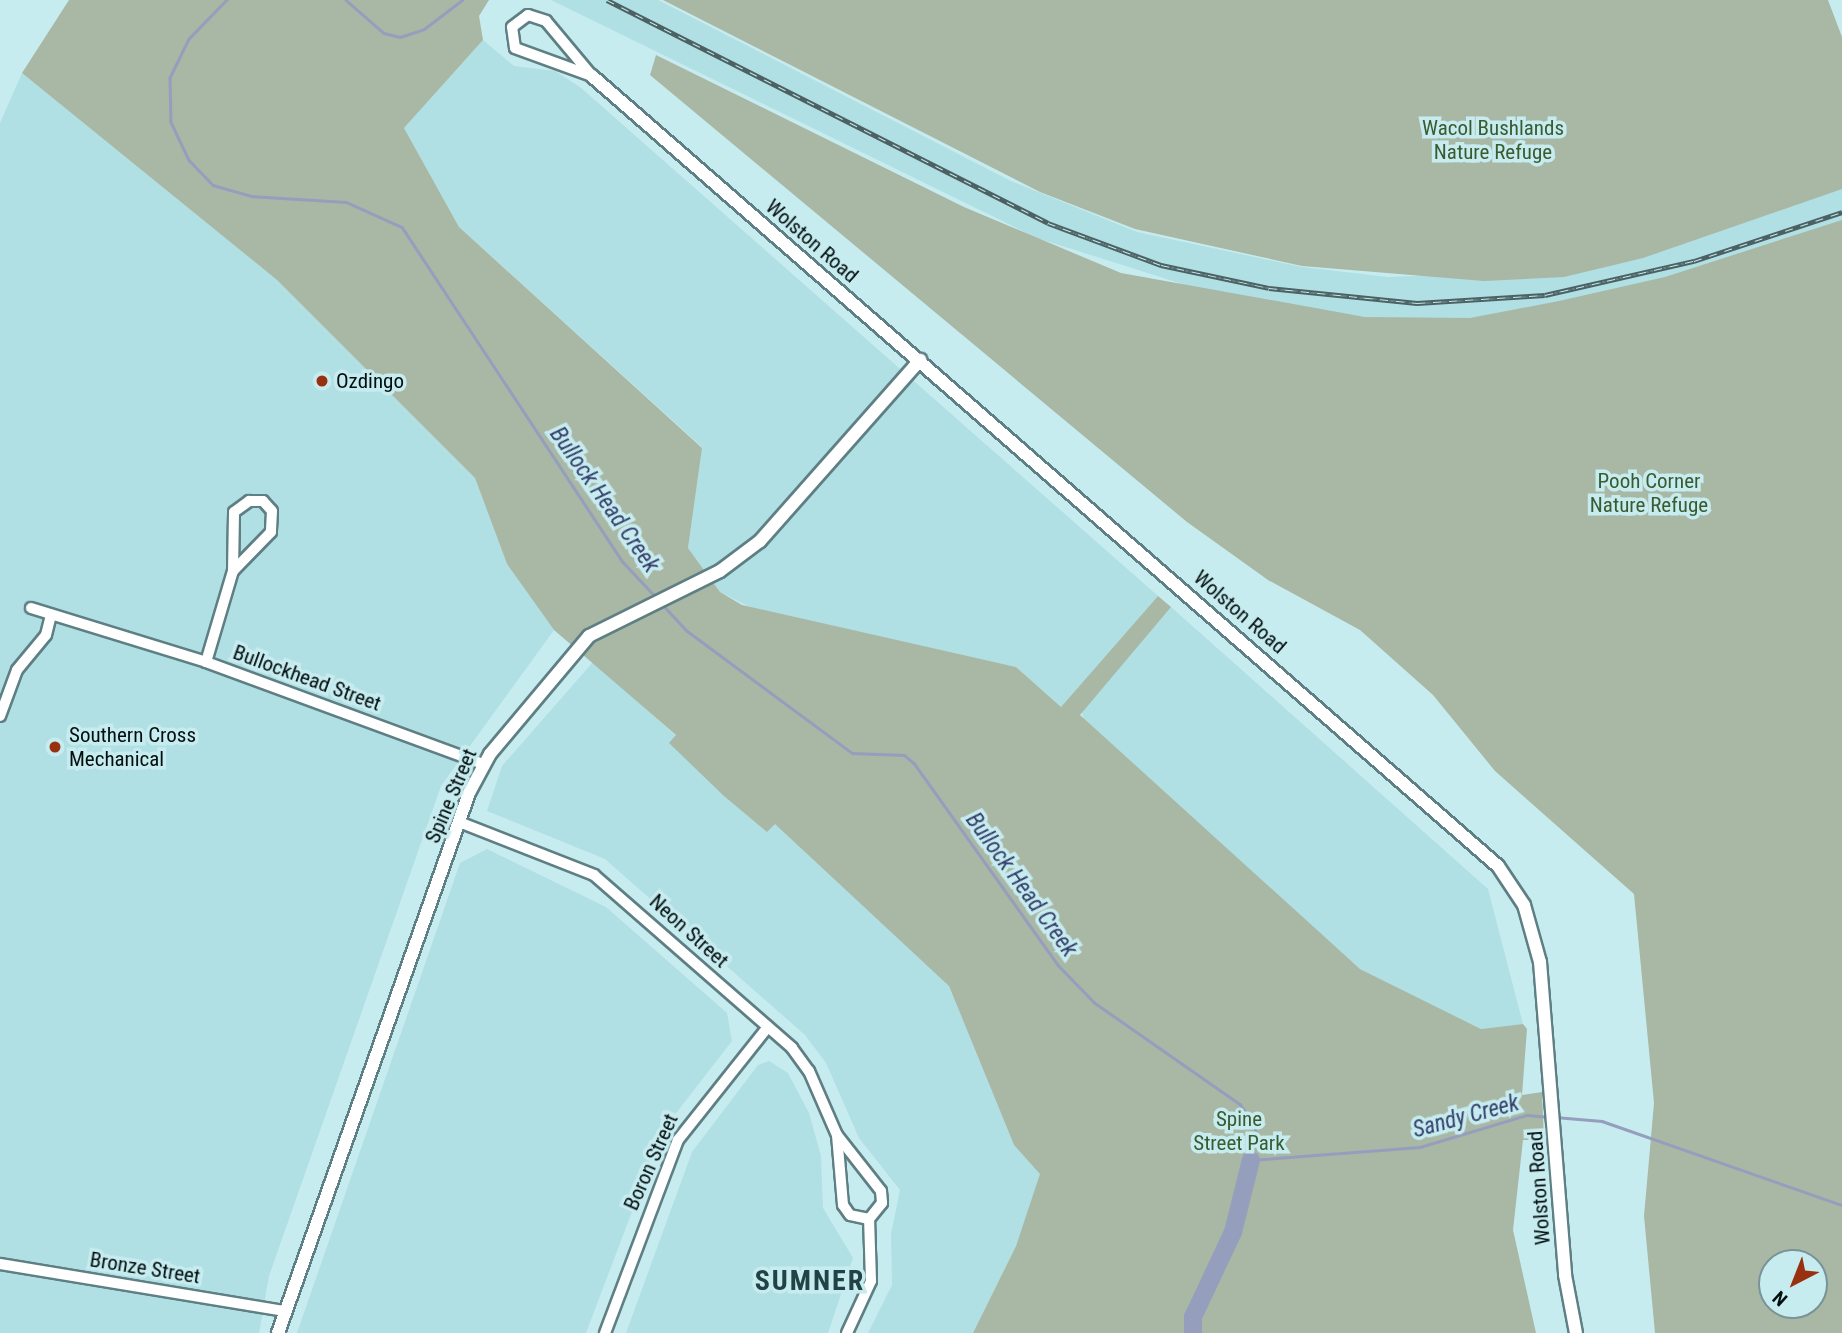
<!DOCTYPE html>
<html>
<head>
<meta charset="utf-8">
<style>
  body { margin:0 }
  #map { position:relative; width:1842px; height:1333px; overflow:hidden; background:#c7ecf0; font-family:"Roboto Condensed",sans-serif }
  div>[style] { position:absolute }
  .built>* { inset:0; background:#b0dfe4 }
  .green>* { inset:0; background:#a9b7a5 }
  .stream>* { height:2.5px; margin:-1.25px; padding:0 1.25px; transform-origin:1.25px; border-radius:1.25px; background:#959ebd }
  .river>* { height:18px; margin:-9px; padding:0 9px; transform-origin:9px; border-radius:9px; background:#959ebd }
  .roads { filter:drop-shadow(2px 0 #5e7f83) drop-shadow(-2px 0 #5e7f83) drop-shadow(0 2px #5e7f83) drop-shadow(0 -2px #5e7f83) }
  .minor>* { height:10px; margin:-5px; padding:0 5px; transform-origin:5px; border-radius:5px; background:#fff }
  .tertiary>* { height:12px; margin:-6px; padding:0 6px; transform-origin:6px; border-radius:6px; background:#fff }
  .rail>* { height:5px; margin-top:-2.5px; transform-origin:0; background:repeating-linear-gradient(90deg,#c7ecf0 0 8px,#4c6163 0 16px); box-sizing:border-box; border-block:2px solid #4c6163 }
  .dots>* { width:19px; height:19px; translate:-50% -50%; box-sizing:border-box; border:4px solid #c7ecf0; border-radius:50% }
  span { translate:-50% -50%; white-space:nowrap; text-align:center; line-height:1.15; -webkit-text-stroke:7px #c7ecf0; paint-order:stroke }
  .park-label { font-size:21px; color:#3a5a2f }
  .street-label { font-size:21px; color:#030e0f }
  .poi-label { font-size:21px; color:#030e0f }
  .left { translate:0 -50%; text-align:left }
  .water-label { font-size:23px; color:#353f6b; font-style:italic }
  .district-label { font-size:28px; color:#224346; font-weight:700; letter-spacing:2px }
  .north { position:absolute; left:1758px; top:1249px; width:70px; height:70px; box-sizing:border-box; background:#c7ecf0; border:2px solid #799396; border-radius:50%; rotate:222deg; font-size:19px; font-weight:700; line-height:28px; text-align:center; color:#030e0f }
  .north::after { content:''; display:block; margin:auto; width:24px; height:32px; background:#98310f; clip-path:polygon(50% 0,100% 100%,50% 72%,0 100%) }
</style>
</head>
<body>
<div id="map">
  <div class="built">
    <i style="clip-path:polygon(551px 0,658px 0,1011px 181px,1137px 232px,1302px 267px,1388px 277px,1518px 272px,1842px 187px,1842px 227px,1515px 322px,1365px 317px,1214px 294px,1037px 238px)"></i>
    <i style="clip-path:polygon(483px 40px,514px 66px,555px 71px,580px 87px,1158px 596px,1061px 707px,1016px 667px,758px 611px,720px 592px,688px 548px,702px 447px,459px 227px,404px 128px)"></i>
    <i style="clip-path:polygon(22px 73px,277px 280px,475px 478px,507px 564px,554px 630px,441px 786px,269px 1276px,259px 1333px,0 1333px,0 123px)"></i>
    <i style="clip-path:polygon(1171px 607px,1488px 889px,1523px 1024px,1481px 1029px,1360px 969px,1086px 727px,1081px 709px)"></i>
    <i style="clip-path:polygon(593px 662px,897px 932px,949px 986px,1014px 1145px,1041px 1174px,1016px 1246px,973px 1333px,868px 1333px,892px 1285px,891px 1234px,900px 1190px,859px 1138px,826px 1063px,805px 1035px,605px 859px,487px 811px,502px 766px)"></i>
    <i style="clip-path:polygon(487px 849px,606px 907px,727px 1013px,732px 1041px,663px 1130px,586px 1333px,297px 1333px,460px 863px)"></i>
    <i style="clip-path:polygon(769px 1061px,788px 1073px,809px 1113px,821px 1156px,823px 1208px,853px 1258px,828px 1333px,626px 1333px,692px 1152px,758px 1065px)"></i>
  </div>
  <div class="green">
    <i style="clip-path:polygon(69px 0,489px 0,479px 16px,483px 40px,404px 128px,459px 227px,702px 448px,688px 548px,720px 592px,742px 605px,1016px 667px,1061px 707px,1158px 596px,1171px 607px,1080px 715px,1360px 969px,1481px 1029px,1523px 1024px,1527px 1029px,1522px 1095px,1542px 1092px,1544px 1140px,1523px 1140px,1513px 1230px,1536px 1333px,973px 1333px,1016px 1246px,1040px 1174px,1014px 1145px,949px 986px,775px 824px,767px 832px,724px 796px,669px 743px,676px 735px,554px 630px,507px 564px,475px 478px,277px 280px,22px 73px)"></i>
    <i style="clip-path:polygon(663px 0,1828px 0,1842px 37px,1842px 189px,1643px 258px,1564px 277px,1484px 281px,1302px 266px,1135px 229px,1040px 192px)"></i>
    <i style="clip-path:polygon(evenodd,656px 55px,964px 207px,1121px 273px,1365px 317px,1470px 318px,1559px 301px,1665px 277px,1842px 220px,1842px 1333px,1655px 1333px,1644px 1216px,1654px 1103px,1634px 894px,1495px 771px,1433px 695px,1360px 630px,1268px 580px,1187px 522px,650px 75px,656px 55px,1814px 1263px,1814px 1305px,1772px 1305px,1772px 1263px,1814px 1263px)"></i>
  </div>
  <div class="stream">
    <i style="left:227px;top:0;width:54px;rotate:134.3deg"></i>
    <i style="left:189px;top:39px;width:43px;rotate:116deg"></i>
    <i style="left:170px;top:78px;width:44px;rotate:88.7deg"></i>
    <i style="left:171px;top:122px;width:42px;rotate:64.7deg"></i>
    <i style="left:189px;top:160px;width:35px;rotate:46deg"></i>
    <i style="left:213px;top:185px;width:40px;rotate:16deg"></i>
    <i style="left:251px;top:196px;width:95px;rotate:3.6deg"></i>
    <i style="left:346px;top:202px;width:61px;rotate:24.1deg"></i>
    <i style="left:402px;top:227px;width:401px;rotate:56.6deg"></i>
    <i style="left:623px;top:562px;width:48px;rotate:46.7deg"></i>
    <i style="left:346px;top:0;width:50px;rotate:41deg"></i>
    <i style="left:384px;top:33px;width:16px;rotate:14deg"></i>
    <i style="left:400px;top:37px;width:25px;rotate:-18deg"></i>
    <i style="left:424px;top:29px;width:48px;rotate:-37.3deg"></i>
    <i style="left:663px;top:605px;width:34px;rotate:47deg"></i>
    <i style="left:686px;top:630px;width:207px;rotate:36.5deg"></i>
    <i style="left:852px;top:753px;width:52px;rotate:2.2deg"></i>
    <i style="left:904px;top:755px;width:13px;rotate:39deg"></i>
    <i style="left:914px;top:763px;width:248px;rotate:54.5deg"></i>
    <i style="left:1058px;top:965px;width:53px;rotate:45.8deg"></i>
    <i style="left:1095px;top:1003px;width:177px;rotate:34.9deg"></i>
    <i style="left:1240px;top:1104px;width:28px;rotate:55deg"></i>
    <i style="left:1256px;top:1127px;width:33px;rotate:99deg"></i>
    <i style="left:1251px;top:1160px;width:169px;rotate:-4.4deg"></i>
    <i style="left:1420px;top:1147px;width:112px;rotate:-16.7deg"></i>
    <i style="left:1527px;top:1115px;width:22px;rotate:5deg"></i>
    <i style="left:1555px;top:1117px;width:47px;rotate:4.9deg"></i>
    <i style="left:1602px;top:1121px;width:254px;rotate:19.3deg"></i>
  </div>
  <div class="river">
    <i style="left:1193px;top:1333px;width:16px;rotate:-90deg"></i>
    <i style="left:1193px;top:1317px;width:94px;rotate:-64.8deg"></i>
    <i style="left:1233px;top:1232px;width:74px;rotate:-76deg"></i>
  </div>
  <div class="roads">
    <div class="minor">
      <i style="left:528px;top:15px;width:19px;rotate:18deg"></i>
      <i style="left:546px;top:21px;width:72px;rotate:50.1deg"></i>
      <i style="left:592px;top:76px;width:82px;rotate:-160deg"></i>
      <i style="left:515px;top:48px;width:21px;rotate:-98deg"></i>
      <i style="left:512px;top:27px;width:20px;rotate:-37deg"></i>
      <i style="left:31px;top:608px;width:183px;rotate:17.1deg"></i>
      <i style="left:206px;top:662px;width:295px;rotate:20.2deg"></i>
      <i style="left:206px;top:662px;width:95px;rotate:-73.5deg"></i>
      <i style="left:233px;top:571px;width:59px;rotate:-89deg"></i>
      <i style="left:234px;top:512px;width:19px;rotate:-36deg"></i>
      <i style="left:249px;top:501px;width:14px"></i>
      <i style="left:263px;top:501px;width:13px;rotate:48deg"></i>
      <i style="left:272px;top:511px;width:21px;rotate:93deg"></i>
      <i style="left:271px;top:532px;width:54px;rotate:134.3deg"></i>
      <i style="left:0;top:716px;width:49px;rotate:-69.7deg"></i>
      <i style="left:17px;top:670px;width:45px;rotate:-50.4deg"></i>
      <i style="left:46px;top:635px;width:21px;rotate:-76deg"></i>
      <i style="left:459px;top:822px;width:145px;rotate:21.4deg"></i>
      <i style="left:594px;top:875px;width:263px;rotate:41.1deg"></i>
      <i style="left:792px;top:1048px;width:29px;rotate:54deg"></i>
      <i style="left:809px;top:1071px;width:70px;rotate:66.4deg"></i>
      <i style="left:837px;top:1135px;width:71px;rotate:51.8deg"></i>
      <i style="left:881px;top:1191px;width:12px;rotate:85deg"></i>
      <i style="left:882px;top:1203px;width:21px;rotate:129deg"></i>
      <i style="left:869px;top:1219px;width:19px;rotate:-168deg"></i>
      <i style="left:850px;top:1215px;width:12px;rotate:-125deg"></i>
      <i style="left:843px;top:1205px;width:70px;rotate:-94.9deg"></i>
      <i style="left:0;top:1264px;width:287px;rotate:9.4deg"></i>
      <i style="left:605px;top:1333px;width:206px;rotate:-69.3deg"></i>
      <i style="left:678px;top:1140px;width:144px;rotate:-51.5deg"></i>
      <i style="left:847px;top:1333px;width:57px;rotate:-65.2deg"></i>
      <i style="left:871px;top:1281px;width:62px;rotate:-91.8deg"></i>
    </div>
    <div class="tertiary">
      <i style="left:592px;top:76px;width:1202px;rotate:41.09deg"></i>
      <i style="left:1498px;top:866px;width:47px;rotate:56.3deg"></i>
      <i style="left:1524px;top:905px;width:59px;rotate:74.3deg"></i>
      <i style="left:1540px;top:962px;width:314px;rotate:85.4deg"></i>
      <i style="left:1565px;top:1275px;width:59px;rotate:79.3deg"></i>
      <i style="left:278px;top:1333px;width:573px;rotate:-70.52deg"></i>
      <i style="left:469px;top:793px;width:44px;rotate:-61.7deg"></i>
      <i style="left:490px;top:754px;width:154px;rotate:-50deg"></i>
      <i style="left:589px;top:636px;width:146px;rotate:-26.4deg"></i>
      <i style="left:720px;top:571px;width:50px;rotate:-36.9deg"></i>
      <i style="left:760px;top:541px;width:242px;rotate:-48.5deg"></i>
    </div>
  </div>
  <div class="rail">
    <i style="left:607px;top:0;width:494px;rotate:26.8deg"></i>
    <i style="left:1048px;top:223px;width:121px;rotate:20.4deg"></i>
    <i style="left:1161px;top:265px;width:110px;rotate:12deg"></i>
    <i style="left:1269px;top:288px;width:149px;rotate:5.8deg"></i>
    <i style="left:1417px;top:303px;width:128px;rotate:-3.6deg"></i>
    <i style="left:1545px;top:295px;width:153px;rotate:-12.9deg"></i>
    <i style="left:1694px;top:261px;width:156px;rotate:-18.3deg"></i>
  </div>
  <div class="dots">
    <i style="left:322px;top:381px;background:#98310f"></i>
    <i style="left:55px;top:747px;background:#98310f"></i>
  </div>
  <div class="park-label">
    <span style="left:1493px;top:140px">Wacol Bushlands<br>Nature Refuge</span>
    <span style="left:1649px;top:493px">Pooh Corner<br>Nature Refuge</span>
    <span style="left:1239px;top:1131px">Spine<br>Street Park</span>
  </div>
  <div class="street-label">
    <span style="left:812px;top:241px;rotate:41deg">Wolston Road</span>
    <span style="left:1240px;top:612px;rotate:41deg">Wolston Road</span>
    <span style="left:307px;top:678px;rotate:20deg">Bullockhead Street</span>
    <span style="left:451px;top:796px;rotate:-67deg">Spine Street</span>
    <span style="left:689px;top:931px;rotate:42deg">Neon Street</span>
    <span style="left:651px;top:1162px;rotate:-66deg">Boron Street</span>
    <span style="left:1539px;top:1188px;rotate:-94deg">Wolston Road</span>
    <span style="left:145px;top:1268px;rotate:9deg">Bronze Street</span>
  </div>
  <div class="poi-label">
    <span class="left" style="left:336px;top:381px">Ozdingo</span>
    <span class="left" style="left:69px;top:747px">Southern Cross<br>Mechanical</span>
  </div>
  <div class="water-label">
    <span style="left:604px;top:500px;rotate:55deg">Bullock Head Creek</span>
    <span style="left:1021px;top:885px;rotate:54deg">Bullock Head Creek</span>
    <span style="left:1466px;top:1117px;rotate:-15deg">Sandy Creek</span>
  </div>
  <div class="district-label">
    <span style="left:810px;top:1281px">SUMNER</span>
  </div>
  <div class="north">N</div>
</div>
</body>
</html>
